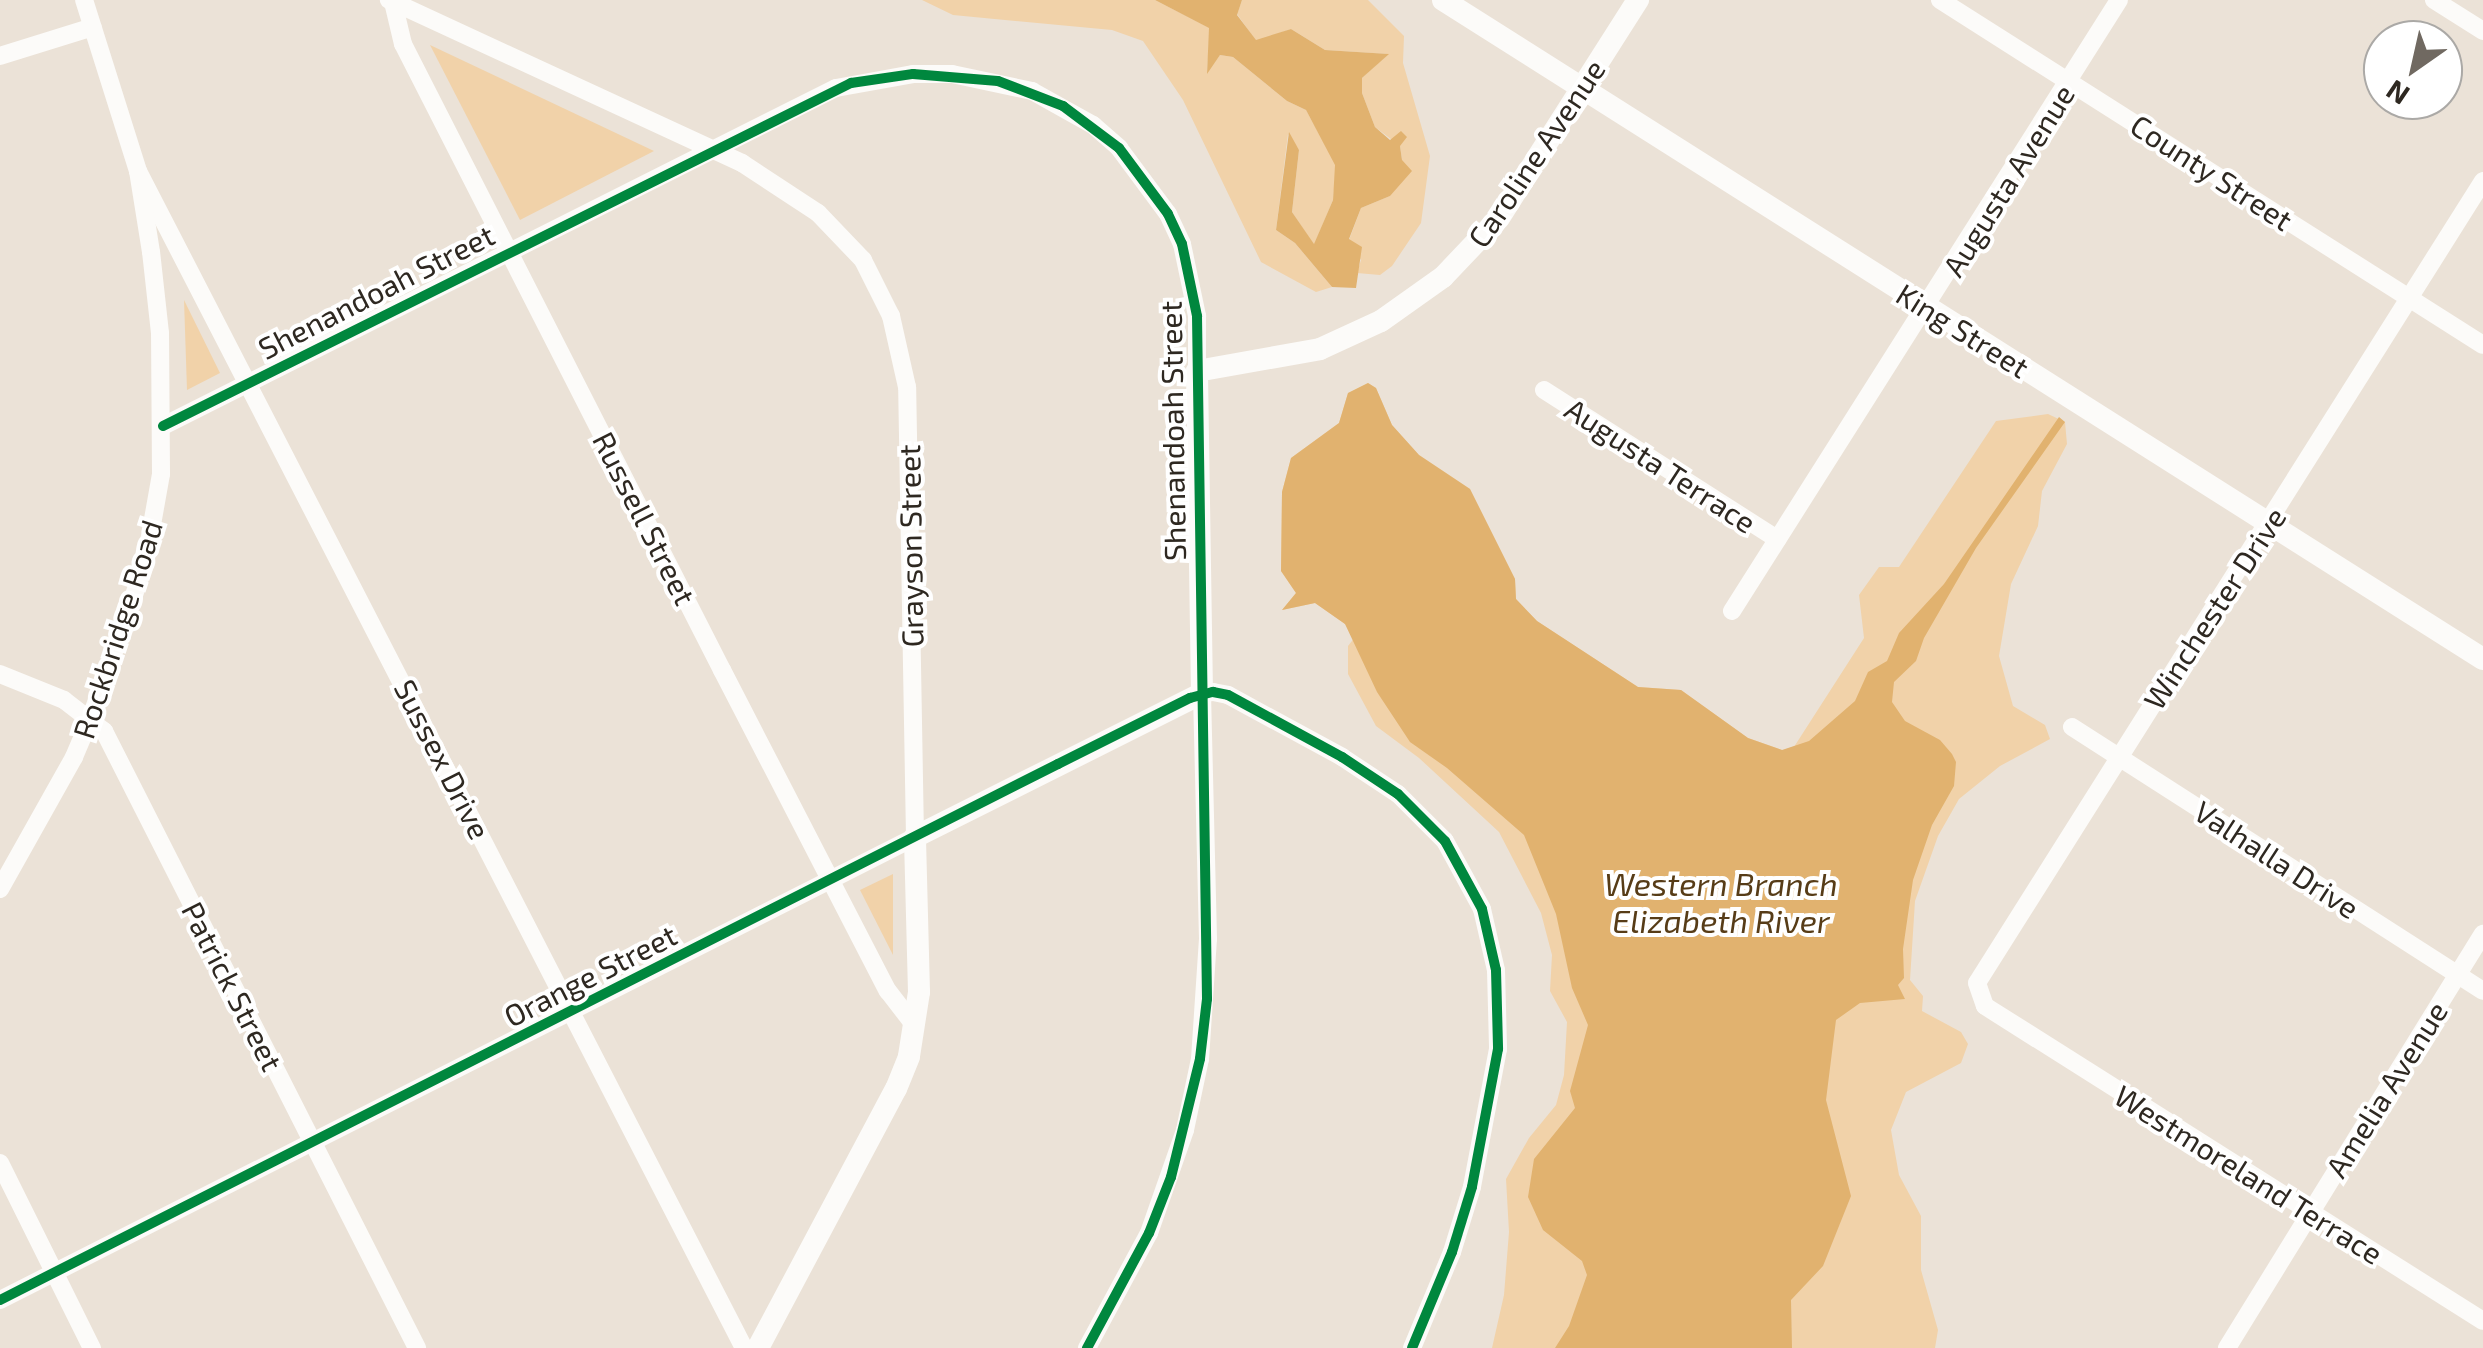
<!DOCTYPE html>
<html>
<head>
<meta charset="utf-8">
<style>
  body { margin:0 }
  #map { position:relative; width:2483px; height:1348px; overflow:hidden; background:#ebe2d7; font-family:"Exo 2",sans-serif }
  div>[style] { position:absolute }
  .green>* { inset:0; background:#f1d2a9 }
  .water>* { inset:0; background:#e1b26f }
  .minor>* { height:18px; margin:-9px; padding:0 9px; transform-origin:9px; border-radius:9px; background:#fcfbf9 }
  .tertiary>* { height:22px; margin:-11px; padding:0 11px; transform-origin:11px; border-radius:11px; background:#fcfbf9 }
  .cycleway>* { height:10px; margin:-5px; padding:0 5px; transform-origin:5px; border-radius:5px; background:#00873e }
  span { translate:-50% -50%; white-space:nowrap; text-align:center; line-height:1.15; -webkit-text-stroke:8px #fff; paint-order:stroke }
  .street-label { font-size:30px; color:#2e2821 }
  .water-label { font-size:32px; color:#573c17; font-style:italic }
  .north { position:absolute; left:2363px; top:20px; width:100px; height:100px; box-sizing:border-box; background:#fff; border:2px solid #aba9a6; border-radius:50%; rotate:214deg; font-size:28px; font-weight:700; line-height:40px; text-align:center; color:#2e2821 }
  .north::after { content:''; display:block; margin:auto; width:35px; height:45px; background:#706961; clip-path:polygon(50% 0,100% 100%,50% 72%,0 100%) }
</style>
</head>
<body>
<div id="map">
  <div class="green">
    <i style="clip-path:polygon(922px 0,1155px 0,1210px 28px,1207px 72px,1220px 55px,1233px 57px,1287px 101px,1306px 110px,1336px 165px,1333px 200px,1314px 245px,1292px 212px,1299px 150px,1288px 134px,1276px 230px,1295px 243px,1332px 287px,1316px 292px,1261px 262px,1183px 100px,1143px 41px,1112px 30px,953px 15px)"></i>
    <i style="clip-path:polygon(1242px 0,1368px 0,1404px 36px,1403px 63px,1430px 156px,1421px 223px,1392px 266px,1380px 275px,1357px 273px,1361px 260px,1349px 240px,1361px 208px,1390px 196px,1402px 160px,1400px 146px,1375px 127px,1362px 93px,1362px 78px,1388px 54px,1325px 50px,1291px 29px,1256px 41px,1237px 14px)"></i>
    <i style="clip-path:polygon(430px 45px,654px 151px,520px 220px)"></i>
    <i style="clip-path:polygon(184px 300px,220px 373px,187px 390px)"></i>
    <i style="clip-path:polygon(1368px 383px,1376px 388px,1392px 425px,1419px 455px,1470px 489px,1515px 579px,1516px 599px,1537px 621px,1638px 687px,1681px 690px,1748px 738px,1782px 750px,1792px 750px,1864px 638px,1859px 595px,1879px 567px,1899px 567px,1996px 421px,2048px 414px,2065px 422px,2067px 444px,2042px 491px,2038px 526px,2011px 584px,1999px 656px,2013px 706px,2045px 725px,2050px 739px,2000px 766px,1959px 799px,1938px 836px,1915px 901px,1910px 980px,1923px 996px,1922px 1011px,1961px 1032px,1968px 1044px,1961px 1063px,1906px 1092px,1891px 1130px,1899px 1175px,1921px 1216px,1921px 1270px,1938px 1330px,1935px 1348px,1492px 1348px,1504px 1295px,1509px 1232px,1506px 1179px,1529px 1138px,1556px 1105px,1564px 1075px,1567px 1022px,1550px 991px,1552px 955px,1541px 913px,1499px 832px,1419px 758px,1376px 726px,1348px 674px,1348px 646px,1355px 637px,1345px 624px,1315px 603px,1282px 610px,1296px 593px,1281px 571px,1282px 492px,1291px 458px,1339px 423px,1348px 393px)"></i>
    <i style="clip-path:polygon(893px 874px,893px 955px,860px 890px)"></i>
  </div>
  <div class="water">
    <i style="clip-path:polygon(1155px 0,1242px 0,1237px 15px,1256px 40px,1291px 29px,1325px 50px,1389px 54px,1362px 78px,1362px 93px,1375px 127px,1390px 140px,1401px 131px,1407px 137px,1400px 146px,1402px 160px,1412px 171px,1390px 196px,1361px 208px,1349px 239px,1362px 247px,1356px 288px,1332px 287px,1295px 243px,1276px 230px,1289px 132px,1299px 150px,1292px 212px,1314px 244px,1333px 200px,1335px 165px,1306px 110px,1287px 101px,1233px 57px,1220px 55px,1207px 74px,1209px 28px)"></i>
    <i style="clip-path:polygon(1368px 383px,1376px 388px,1392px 425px,1419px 455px,1470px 489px,1515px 579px,1516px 599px,1537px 621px,1638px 687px,1681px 690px,1748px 738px,1782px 750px,1809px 741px,1855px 701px,1868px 672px,1887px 661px,1899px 633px,1944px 584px,2059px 417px,2065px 422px,1976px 548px,1924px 638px,1916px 661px,1894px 682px,1892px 702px,1905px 721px,1940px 740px,1952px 754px,1956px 762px,1954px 786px,1932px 825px,1913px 880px,1903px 949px,1904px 978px,1898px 985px,1905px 999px,1860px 1003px,1836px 1020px,1826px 1100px,1851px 1196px,1823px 1266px,1791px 1300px,1792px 1348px,1555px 1348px,1569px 1326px,1587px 1275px,1582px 1261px,1543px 1230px,1528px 1197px,1534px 1159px,1575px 1108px,1570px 1091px,1588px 1025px,1572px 988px,1556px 914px,1524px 835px,1447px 768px,1410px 742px,1377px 692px,1345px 624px,1315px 603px,1282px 610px,1296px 593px,1281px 571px,1282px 492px,1291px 458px,1339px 423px,1348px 393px)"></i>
  </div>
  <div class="minor">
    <i style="left:1940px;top:0;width:643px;rotate:32.43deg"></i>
    <i style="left:2434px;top:0;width:58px;rotate:32.3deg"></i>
    <i style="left:393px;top:2px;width:43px;rotate:76.6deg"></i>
    <i style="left:403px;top:44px;width:703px;rotate:63deg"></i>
    <i style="left:722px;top:670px;width:361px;rotate:62.7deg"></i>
    <i style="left:888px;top:991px;width:44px;rotate:52.4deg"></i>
    <i style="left:0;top:56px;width:97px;rotate:-17.3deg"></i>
    <i style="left:138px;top:171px;width:1324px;rotate:62.76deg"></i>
    <i style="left:2483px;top:181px;width:948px;rotate:122.25deg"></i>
    <i style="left:1977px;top:983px;width:24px;rotate:71deg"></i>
    <i style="left:1985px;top:1006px;width:589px;rotate:32.31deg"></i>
    <i style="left:1544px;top:390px;width:277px;rotate:32.6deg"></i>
    <i style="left:163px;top:426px;width:753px;rotate:-26.67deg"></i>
    <i style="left:836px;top:88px;width:78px;rotate:-10.3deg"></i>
    <i style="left:913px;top:74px;width:39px"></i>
    <i style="left:952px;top:74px;width:82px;rotate:12deg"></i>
    <i style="left:1032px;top:91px;width:70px;rotate:29.1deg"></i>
    <i style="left:1093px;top:125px;width:35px;rotate:41deg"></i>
    <i style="left:1119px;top:148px;width:82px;rotate:53.4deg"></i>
    <i style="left:1168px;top:214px;width:33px;rotate:65deg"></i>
    <i style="left:1182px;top:244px;width:74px;rotate:78.2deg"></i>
    <i style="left:1197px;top:316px;width:55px;rotate:90deg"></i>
    <i style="left:1732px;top:611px;width:723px;rotate:-57.65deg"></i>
    <i style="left:0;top:674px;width:69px;rotate:22.1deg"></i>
    <i style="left:64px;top:700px;width:51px;rotate:37.8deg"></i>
    <i style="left:104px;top:731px;width:692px;rotate:63.1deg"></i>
    <i style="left:2072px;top:727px;width:488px;rotate:32.7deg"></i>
    <i style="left:0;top:889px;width:151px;rotate:-60.7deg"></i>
    <i style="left:74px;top:757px;width:43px;rotate:-67deg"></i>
    <i style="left:91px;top:717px;width:162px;rotate:-70.6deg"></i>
    <i style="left:145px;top:564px;width:91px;rotate:-79.9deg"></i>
    <i style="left:161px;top:474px;width:141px;rotate:-90.4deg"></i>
    <i style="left:160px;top:333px;width:81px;rotate:-96.3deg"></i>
    <i style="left:151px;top:252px;width:82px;rotate:-99.1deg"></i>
    <i style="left:138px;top:171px;width:179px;rotate:-107.5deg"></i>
    <i style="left:0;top:1163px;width:207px;rotate:63.6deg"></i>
    <i style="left:0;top:1300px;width:1025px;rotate:-26.84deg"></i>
    <i style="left:915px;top:837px;width:450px;rotate:-91deg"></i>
    <i style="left:907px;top:387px;width:73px;rotate:-102.7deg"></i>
    <i style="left:891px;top:316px;width:63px;rotate:-116.6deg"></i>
    <i style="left:863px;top:260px;width:65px;rotate:-133.8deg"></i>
    <i style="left:818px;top:213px;width:91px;rotate:-146.7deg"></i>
    <i style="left:742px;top:163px;width:389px;rotate:-155.2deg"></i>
    <i style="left:1087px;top:1348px;width:131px;rotate:-61.7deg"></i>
    <i style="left:1149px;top:1233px;width:109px;rotate:-70.7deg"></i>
    <i style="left:1185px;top:1130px;width:73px;rotate:-78.1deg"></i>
    <i style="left:1200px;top:1059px;width:120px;rotate:-86.2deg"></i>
    <i style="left:1208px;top:939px;width:246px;rotate:-91.4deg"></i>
    <i style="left:1202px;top:693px;width:11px;rotate:-5deg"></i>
    <i style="left:1213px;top:692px;width:15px;rotate:11deg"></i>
    <i style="left:1228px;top:695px;width:130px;rotate:28.5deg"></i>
    <i style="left:1342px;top:757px;width:67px;rotate:33.5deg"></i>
    <i style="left:1398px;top:794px;width:66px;rotate:45deg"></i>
    <i style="left:1445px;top:841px;width:77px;rotate:61.4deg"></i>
    <i style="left:1482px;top:909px;width:63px;rotate:77.1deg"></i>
    <i style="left:1496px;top:970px;width:79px;rotate:88.5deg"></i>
    <i style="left:1498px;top:1049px;width:140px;rotate:100.7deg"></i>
    <i style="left:1472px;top:1187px;width:68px;rotate:107.1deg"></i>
    <i style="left:1452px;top:1252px;width:104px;rotate:112.6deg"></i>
    <i style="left:2227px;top:1348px;width:487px;rotate:-58.3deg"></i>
  </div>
  <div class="tertiary">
    <i style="left:1443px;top:0;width:1231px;rotate:32.36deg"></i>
    <i style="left:758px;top:1348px;width:293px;rotate:-62deg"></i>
    <i style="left:896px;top:1089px;width:35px;rotate:-68deg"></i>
    <i style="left:909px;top:1056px;width:65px;rotate:-81.1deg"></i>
    <i style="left:919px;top:992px;width:155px;rotate:-91.5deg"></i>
    <i style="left:915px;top:837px;width:321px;rotate:-26.6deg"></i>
    <i style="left:1202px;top:693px;width:322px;rotate:-90.9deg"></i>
    <i style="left:1197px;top:371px;width:125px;rotate:-10.1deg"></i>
    <i style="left:1320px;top:349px;width:67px;rotate:-24.7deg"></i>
    <i style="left:1381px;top:321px;width:76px;rotate:-35.4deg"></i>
    <i style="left:1443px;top:277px;width:81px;rotate:-46.5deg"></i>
    <i style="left:1499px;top:218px;width:259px;rotate:-57.5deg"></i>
  </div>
  <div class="cycleway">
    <i style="left:163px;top:426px;width:769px;rotate:-26.5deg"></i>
    <i style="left:851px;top:83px;width:63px;rotate:-8.3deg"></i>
    <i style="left:913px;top:74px;width:85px;rotate:4.7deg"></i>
    <i style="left:998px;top:81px;width:70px;rotate:21deg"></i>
    <i style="left:1063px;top:106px;width:70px;rotate:36.9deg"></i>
    <i style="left:1119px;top:148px;width:82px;rotate:53.4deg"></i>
    <i style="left:1168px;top:214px;width:33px;rotate:65deg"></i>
    <i style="left:1182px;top:244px;width:74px;rotate:78.2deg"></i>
    <i style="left:1197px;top:316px;width:683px;rotate:89.16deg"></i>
    <i style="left:1207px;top:999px;width:60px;rotate:96.7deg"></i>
    <i style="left:1200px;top:1059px;width:122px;rotate:103.8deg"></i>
    <i style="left:1171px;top:1177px;width:60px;rotate:111.4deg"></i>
    <i style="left:1149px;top:1233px;width:131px;rotate:118.3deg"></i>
    <i style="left:0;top:1300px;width:1186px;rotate:-26.87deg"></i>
    <i style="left:1058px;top:764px;width:148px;rotate:-26.6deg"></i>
    <i style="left:1190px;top:698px;width:24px;rotate:-15deg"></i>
    <i style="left:1213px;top:692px;width:15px;rotate:11deg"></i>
    <i style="left:1228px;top:695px;width:130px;rotate:28.5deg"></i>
    <i style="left:1342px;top:757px;width:67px;rotate:33.5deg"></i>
    <i style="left:1398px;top:794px;width:66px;rotate:45deg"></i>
    <i style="left:1445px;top:841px;width:77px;rotate:61.4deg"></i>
    <i style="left:1482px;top:909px;width:63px;rotate:77.1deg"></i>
    <i style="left:1496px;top:970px;width:79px;rotate:88.5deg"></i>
    <i style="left:1498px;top:1049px;width:140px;rotate:100.7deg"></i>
    <i style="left:1472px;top:1187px;width:68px;rotate:107.1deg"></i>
    <i style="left:1452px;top:1252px;width:104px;rotate:112.6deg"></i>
  </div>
  <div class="street-label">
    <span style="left:1536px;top:153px;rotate:-56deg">Caroline Avenue</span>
    <span style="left:2212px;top:172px;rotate:33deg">County Street</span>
    <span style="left:2008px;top:180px;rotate:-58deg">Augusta Avenue</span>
    <span style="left:376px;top:291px;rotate:-27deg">Shenandoah Street</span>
    <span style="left:1963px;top:330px;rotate:32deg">King Street</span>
    <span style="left:1172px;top:431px;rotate:-91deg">Shenandoah Street</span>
    <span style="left:1661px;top:465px;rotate:33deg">Augusta Terrace</span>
    <span style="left:645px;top:518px;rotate:63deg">Russell Street</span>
    <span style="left:910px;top:546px;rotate:-91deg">Grayson Street</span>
    <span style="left:2214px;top:608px;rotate:-57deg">Winchester Drive</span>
    <span style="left:117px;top:629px;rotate:-72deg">Rockbridge Road</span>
    <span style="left:443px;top:759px;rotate:63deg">Sussex Drive</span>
    <span style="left:2277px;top:859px;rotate:33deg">Valhalla Drive</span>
    <span style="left:590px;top:975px;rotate:-27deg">Orange Street</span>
    <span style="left:233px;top:986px;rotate:63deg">Patrick Street</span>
    <span style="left:2386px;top:1089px;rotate:-58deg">Amelia Avenue</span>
    <span style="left:2249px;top:1174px;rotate:32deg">Westmoreland Terrace</span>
  </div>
  <div class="water-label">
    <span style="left:1721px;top:902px">Western Branch<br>Elizabeth River</span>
  </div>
  <div class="north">N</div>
</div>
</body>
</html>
